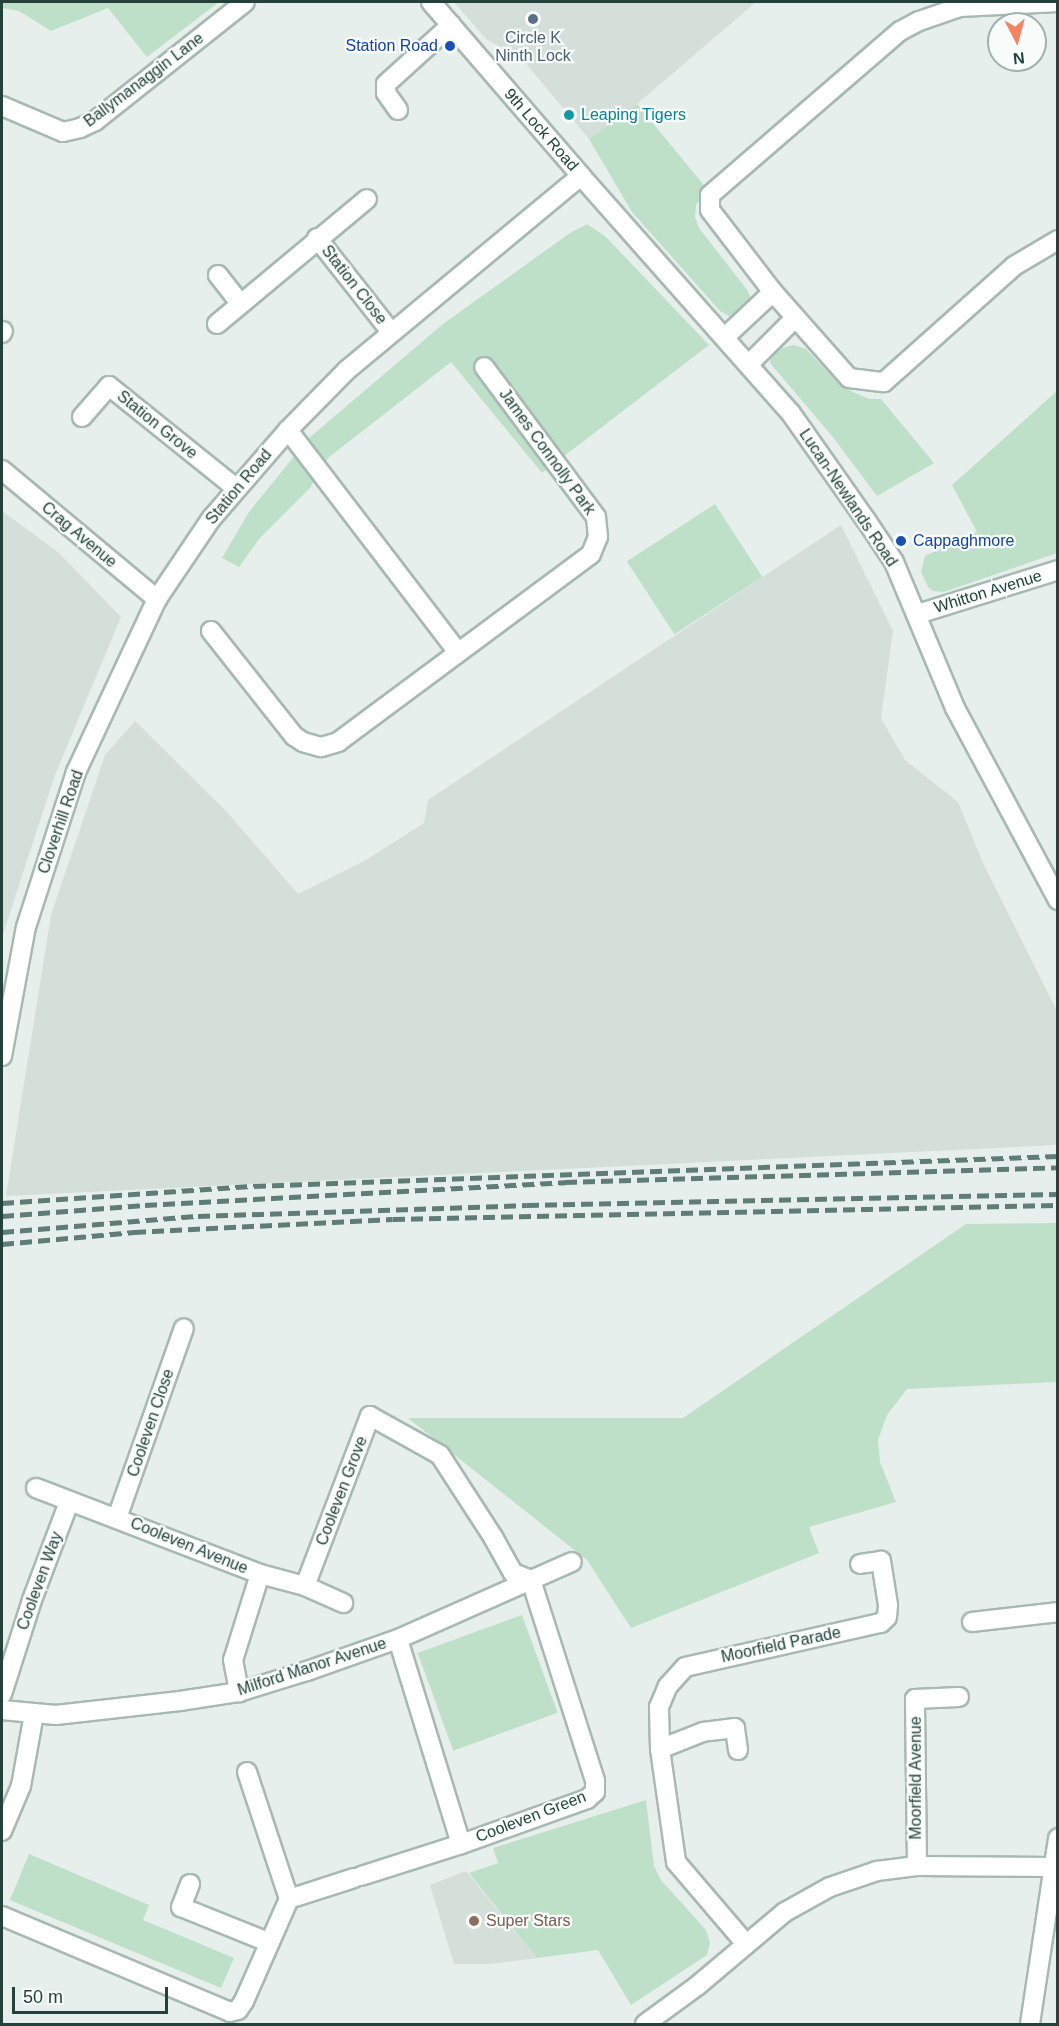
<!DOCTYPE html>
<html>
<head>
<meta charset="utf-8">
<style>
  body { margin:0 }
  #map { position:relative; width:1059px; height:2026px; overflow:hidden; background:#e6efeb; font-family:Arial,sans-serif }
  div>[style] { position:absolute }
  .built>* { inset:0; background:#d4dfda }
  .green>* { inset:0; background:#bfe0c8; transform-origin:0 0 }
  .roads { filter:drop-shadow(2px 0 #a8b8b2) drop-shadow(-2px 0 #a8b8b2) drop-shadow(0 2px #a8b8b2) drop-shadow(0 -2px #a8b8b2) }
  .minor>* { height:18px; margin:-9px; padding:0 9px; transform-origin:9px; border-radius:9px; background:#fff }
  .tertiary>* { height:18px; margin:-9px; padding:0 9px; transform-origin:9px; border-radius:9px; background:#fff }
  .rail>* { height:4.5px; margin-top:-2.25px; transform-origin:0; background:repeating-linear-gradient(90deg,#5f7d75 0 12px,transparent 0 18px) }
  .dots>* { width:16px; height:16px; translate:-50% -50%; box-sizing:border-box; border:3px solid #f7fbf9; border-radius:50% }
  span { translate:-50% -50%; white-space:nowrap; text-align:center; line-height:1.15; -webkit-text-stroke:4.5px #f7fbf9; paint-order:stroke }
  .service-label { font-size:16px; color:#4e5e75 }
  .transit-label { font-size:16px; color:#164399 }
  .right { translate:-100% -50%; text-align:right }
  .left { translate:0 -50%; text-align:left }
  .street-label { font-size:16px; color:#24423a }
  .culture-label { font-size:16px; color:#0d838f }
  .education-label { font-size:16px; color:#785e54 }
  .frame { position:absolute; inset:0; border:3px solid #24423a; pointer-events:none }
  .north { position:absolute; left:987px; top:12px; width:60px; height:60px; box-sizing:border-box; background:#f7fbf9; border:2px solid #a3b1ad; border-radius:50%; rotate:174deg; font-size:16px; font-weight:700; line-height:24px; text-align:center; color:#24423a }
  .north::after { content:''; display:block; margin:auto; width:21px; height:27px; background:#f4845f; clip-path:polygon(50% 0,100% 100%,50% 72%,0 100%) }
  .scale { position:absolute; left:12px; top:1987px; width:156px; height:27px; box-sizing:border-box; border:3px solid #24423a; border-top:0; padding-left:8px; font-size:18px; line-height:21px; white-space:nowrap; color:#24423a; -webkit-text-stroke:4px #f7fbf9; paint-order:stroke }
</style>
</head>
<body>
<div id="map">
  <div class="built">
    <i style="clip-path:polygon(454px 2px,756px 2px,637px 104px,589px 139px,523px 60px,486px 39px)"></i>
    <i style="clip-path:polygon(2px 511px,58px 552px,121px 617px,55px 775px,2px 937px)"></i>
    <i style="clip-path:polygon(841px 525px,893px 631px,881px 718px,905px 760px,958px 802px,983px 863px,1057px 1011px,1057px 1145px,6px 1196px,51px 915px,105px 755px,135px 721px,226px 811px,298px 894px,366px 860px,424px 823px,428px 800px)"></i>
    <i style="clip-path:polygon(466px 1871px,537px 1958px,490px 1964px,454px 1964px,430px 1885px)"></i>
  </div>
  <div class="green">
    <i style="clip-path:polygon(2px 2px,219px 2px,147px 57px,108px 8px,51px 31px,19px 11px,2px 8px)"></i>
    <i style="clip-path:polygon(637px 104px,707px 189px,696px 205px,695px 217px,699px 228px,748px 291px,751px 299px,749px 308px,742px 314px,732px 318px,720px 311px,632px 212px,589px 139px)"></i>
    <i style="clip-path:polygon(587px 224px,605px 236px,709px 345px,542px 473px,451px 362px,328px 458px,310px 488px,260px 538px,239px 567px,222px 558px,249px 512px,309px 438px,443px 324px,570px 233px)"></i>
    <i style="clip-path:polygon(794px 345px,806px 349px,842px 387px,869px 399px,881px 399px,934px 463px,877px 496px,832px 436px,770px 363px,772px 355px,782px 348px)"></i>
    <i style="clip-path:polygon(1057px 391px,1057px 553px,944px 592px,933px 591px,928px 587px,921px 572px,925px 556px,977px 532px,952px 485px)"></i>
    <i style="left:715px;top:504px;width:87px;height:105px;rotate:57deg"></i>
    <i style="clip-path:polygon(1057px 1223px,1057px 1382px,907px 1389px,887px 1415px,878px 1440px,880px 1462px,896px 1502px,809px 1527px,819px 1553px,631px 1628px,587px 1560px,408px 1418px,683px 1418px,966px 1224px)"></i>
    <i style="left:522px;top:1615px;width:104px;height:111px;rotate:70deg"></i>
    <i style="clip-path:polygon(646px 1800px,654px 1866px,661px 1880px,706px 1930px,710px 1943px,707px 1955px,631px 2005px,598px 1950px,537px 1958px,469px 1873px,498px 1863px,493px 1848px)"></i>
    <i style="clip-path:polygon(29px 1854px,149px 1905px,143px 1920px,234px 1958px,221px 1988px,10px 1900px)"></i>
  </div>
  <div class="roads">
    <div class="minor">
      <i style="left:1058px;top:2px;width:98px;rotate:177.1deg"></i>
      <i style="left:960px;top:7px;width:43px;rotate:161.1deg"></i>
      <i style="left:919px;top:21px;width:21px;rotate:152deg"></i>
      <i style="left:900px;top:31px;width:251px;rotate:139.2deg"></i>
      <i style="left:710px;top:195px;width:15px;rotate:90deg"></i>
      <i style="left:710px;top:210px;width:103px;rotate:52.5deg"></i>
      <i style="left:773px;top:292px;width:115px;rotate:48.5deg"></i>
      <i style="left:849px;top:378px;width:35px;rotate:7deg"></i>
      <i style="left:884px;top:382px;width:174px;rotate:-41.7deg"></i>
      <i style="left:1014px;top:266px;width:51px;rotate:-30.6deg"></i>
      <i style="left:2px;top:106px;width:66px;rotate:23.1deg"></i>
      <i style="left:63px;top:132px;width:17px;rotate:-13deg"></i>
      <i style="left:80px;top:128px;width:17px;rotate:-25deg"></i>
      <i style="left:95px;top:121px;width:191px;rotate:-38.4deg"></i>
      <i style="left:398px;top:110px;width:21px;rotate:-125deg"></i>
      <i style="left:386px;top:93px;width:9px;rotate:-90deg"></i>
      <i style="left:386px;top:84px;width:88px;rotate:-42.2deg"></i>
      <i style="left:317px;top:238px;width:120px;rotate:51.8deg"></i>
      <i style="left:218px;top:275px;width:36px;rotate:52deg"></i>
      <i style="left:217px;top:324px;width:195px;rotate:-39.8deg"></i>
      <i style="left:2px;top:333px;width:2px;rotate:-63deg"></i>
      <i style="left:725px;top:337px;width:66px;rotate:-43.2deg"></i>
      <i style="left:749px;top:364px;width:65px;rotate:-45deg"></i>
      <i style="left:82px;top:417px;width:41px;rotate:-48.9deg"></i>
      <i style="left:109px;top:386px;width:164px;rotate:38.8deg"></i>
      <i style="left:288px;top:430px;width:280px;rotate:52.6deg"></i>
      <i style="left:2px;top:470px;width:202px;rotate:39.8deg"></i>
      <i style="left:918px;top:614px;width:147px;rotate:-17.4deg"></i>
      <i style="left:211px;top:631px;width:134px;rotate:51.7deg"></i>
      <i style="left:294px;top:736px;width:11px;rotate:34deg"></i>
      <i style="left:303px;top:742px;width:19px;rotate:16deg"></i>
      <i style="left:321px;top:747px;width:18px;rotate:-16deg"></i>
      <i style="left:338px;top:742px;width:315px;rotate:-36.6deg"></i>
      <i style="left:591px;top:554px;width:18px;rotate:-68deg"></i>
      <i style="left:598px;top:537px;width:20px;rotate:-96deg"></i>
      <i style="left:596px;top:517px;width:187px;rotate:-126.7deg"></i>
      <i style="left:36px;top:1488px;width:240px;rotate:21deg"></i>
      <i style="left:260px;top:1574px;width:90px;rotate:107.4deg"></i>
      <i style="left:233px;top:1660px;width:33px;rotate:79deg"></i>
      <i style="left:117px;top:1518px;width:201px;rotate:-70.6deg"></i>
      <i style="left:260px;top:1574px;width:47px;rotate:14.9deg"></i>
      <i style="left:305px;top:1586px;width:42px;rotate:24.1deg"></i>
      <i style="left:305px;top:1586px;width:182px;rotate:-69.1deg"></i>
      <i style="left:370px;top:1416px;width:80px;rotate:29.1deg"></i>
      <i style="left:440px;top:1455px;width:98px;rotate:57.1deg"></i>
      <i style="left:493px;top:1537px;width:41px;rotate:60.9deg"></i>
      <i style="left:513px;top:1573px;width:19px;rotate:21deg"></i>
      <i style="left:531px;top:1580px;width:211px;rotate:72.3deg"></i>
      <i style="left:595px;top:1781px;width:11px;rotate:90deg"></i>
      <i style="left:595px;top:1792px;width:11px;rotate:139deg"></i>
      <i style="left:587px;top:1799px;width:134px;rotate:160.3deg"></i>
      <i style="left:461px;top:1844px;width:214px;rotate:-107.1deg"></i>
      <i style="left:972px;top:1622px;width:87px;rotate:-6.6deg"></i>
      <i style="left:2px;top:1694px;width:99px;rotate:-72.3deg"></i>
      <i style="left:32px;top:1600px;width:105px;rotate:-69.3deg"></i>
      <i style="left:2px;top:1710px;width:54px;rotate:5.3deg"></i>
      <i style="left:56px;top:1715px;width:125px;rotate:-6.4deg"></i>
      <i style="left:180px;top:1701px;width:60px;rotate:-8.7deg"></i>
      <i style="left:239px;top:1692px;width:71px;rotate:-17.2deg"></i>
      <i style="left:307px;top:1671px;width:96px;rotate:-19.4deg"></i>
      <i style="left:398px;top:1639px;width:190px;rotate:-23.9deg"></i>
      <i style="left:660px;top:1749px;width:42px;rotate:-91.4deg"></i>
      <i style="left:659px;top:1707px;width:23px;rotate:-67deg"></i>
      <i style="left:668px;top:1686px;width:25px;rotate:-48deg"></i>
      <i style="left:685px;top:1667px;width:201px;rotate:-12.7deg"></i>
      <i style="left:881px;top:1623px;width:8px;rotate:-45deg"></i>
      <i style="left:887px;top:1617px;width:12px;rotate:-85deg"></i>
      <i style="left:888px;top:1605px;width:45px;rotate:-99deg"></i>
      <i style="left:881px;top:1561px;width:21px;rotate:172deg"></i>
      <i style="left:738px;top:1750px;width:22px;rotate:-98deg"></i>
      <i style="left:735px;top:1728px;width:32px;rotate:173deg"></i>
      <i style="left:703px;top:1732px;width:46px;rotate:158.4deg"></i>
      <i style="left:660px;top:1749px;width:114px;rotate:81.9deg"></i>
      <i style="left:676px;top:1862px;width:108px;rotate:49.5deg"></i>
      <i style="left:247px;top:1772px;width:134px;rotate:71.7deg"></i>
      <i style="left:289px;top:1899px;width:68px;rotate:-17.9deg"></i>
      <i style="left:2px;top:1831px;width:49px;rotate:-67.1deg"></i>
      <i style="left:21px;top:1786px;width:73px;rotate:-79.8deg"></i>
      <i style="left:917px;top:1866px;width:167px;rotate:-90.7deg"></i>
      <i style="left:915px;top:1699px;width:44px;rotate:-2.6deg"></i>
      <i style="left:361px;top:1876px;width:105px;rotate:-17.7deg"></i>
      <i style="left:190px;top:1884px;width:25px;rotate:111deg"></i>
      <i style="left:181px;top:1907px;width:94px;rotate:21.9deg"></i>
      <i style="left:2px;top:1916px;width:247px;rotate:22.8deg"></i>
      <i style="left:230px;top:2012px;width:8px;rotate:-14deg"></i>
      <i style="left:238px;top:2010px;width:11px;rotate:-56deg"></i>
      <i style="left:244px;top:2001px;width:111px;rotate:-66.2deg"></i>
      <i style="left:645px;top:2024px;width:64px;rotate:-36.2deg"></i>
      <i style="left:697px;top:1986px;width:115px;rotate:-40.1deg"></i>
      <i style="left:785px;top:1912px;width:51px;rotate:-29.1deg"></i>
      <i style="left:830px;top:1887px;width:50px;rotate:-18.8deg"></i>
      <i style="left:877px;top:1871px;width:40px;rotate:-7.1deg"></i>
      <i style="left:917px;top:1866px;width:135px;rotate:0.4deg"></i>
      <i style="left:1030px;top:2024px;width:188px;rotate:-81.4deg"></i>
    </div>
    <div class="tertiary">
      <i style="left:431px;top:2px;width:230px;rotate:49.2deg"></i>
      <i style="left:581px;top:176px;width:315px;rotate:48.5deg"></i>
      <i style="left:790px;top:412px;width:132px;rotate:54.9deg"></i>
      <i style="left:866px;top:520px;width:50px;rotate:56.3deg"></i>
      <i style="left:894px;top:562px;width:158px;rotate:67.3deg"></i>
      <i style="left:955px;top:708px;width:218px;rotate:61.8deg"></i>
      <i style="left:2px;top:1056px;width:131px;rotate:-79.5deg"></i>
      <i style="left:26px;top:927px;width:163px;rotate:-72.1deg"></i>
      <i style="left:76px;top:772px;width:191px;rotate:-64.9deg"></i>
      <i style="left:157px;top:599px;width:97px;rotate:-56deg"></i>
      <i style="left:211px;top:519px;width:118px;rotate:-49.1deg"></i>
      <i style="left:288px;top:430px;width:84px;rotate:-45.5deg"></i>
      <i style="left:347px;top:370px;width:304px;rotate:-39.7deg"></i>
    </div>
  </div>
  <div class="rail">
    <i style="left:2px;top:1203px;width:253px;rotate:-3.9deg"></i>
    <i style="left:254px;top:1186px;width:805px;rotate:-2.14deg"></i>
    <i style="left:2px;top:1216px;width:143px;rotate:-4.4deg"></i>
    <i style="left:145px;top:1205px;width:421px;rotate:-3.1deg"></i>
    <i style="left:565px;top:1182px;width:493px;rotate:-1.7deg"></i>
    <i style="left:2px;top:1232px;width:197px;rotate:-4.7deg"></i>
    <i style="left:198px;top:1216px;width:329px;rotate:-1.9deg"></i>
    <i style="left:527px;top:1205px;width:531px;rotate:-1.19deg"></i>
    <i style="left:2px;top:1244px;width:133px;rotate:-5.2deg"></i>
    <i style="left:134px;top:1232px;width:259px;rotate:-2.9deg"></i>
    <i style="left:393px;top:1219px;width:665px;rotate:-1.21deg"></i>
  </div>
  <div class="dots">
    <i style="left:533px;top:19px;background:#5c6f8a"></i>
    <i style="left:450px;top:46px;background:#1a4fb4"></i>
    <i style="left:569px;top:115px;background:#0f9aa8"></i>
    <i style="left:901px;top:541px;background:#1a4fb4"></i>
    <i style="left:474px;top:1921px;background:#8d6e63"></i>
  </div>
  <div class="service-label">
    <span style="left:533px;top:47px">Circle K<br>Ninth Lock</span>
  </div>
  <div class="transit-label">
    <span class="right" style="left:438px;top:46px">Station Road</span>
    <span class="left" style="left:913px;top:541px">Cappaghmore</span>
  </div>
  <div class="street-label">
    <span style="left:144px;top:80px;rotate:-37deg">Ballymanaggin Lane</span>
    <span style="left:541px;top:130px;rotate:49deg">9th Lock Road</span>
    <span style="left:354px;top:285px;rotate:52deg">Station Close</span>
    <span style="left:157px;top:425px;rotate:39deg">Station Grove</span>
    <span style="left:547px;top:452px;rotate:54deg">James Connolly Park</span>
    <span style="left:239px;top:487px;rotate:-50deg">Station Road</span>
    <span style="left:848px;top:498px;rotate:56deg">Lucan-Newlands Road</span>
    <span style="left:79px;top:535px;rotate:40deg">Crag Avenue</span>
    <span style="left:988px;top:592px;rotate:-17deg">Whitton Avenue</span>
    <span style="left:61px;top:822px;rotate:-71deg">Cloverhill Road</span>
    <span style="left:151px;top:1423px;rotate:-71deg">Cooleven Close</span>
    <span style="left:342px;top:1491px;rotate:-69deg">Cooleven Grove</span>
    <span style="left:189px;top:1546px;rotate:22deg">Cooleven Avenue</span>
    <span style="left:40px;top:1581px;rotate:-70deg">Cooleven Way</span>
    <span style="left:781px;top:1645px;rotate:-12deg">Moorfield Parade</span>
    <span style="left:312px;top:1667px;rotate:-18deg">Milford Manor Avenue</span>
    <span style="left:916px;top:1778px;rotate:-90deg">Moorfield Avenue</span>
    <span style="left:531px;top:1817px;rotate:-21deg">Cooleven Green</span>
  </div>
  <div class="culture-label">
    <span class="left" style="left:581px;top:115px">Leaping Tigers</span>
  </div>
  <div class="education-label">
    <span class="left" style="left:486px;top:1921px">Super Stars</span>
  </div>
  <div class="frame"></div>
  <div class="north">N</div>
  <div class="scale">50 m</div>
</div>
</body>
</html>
